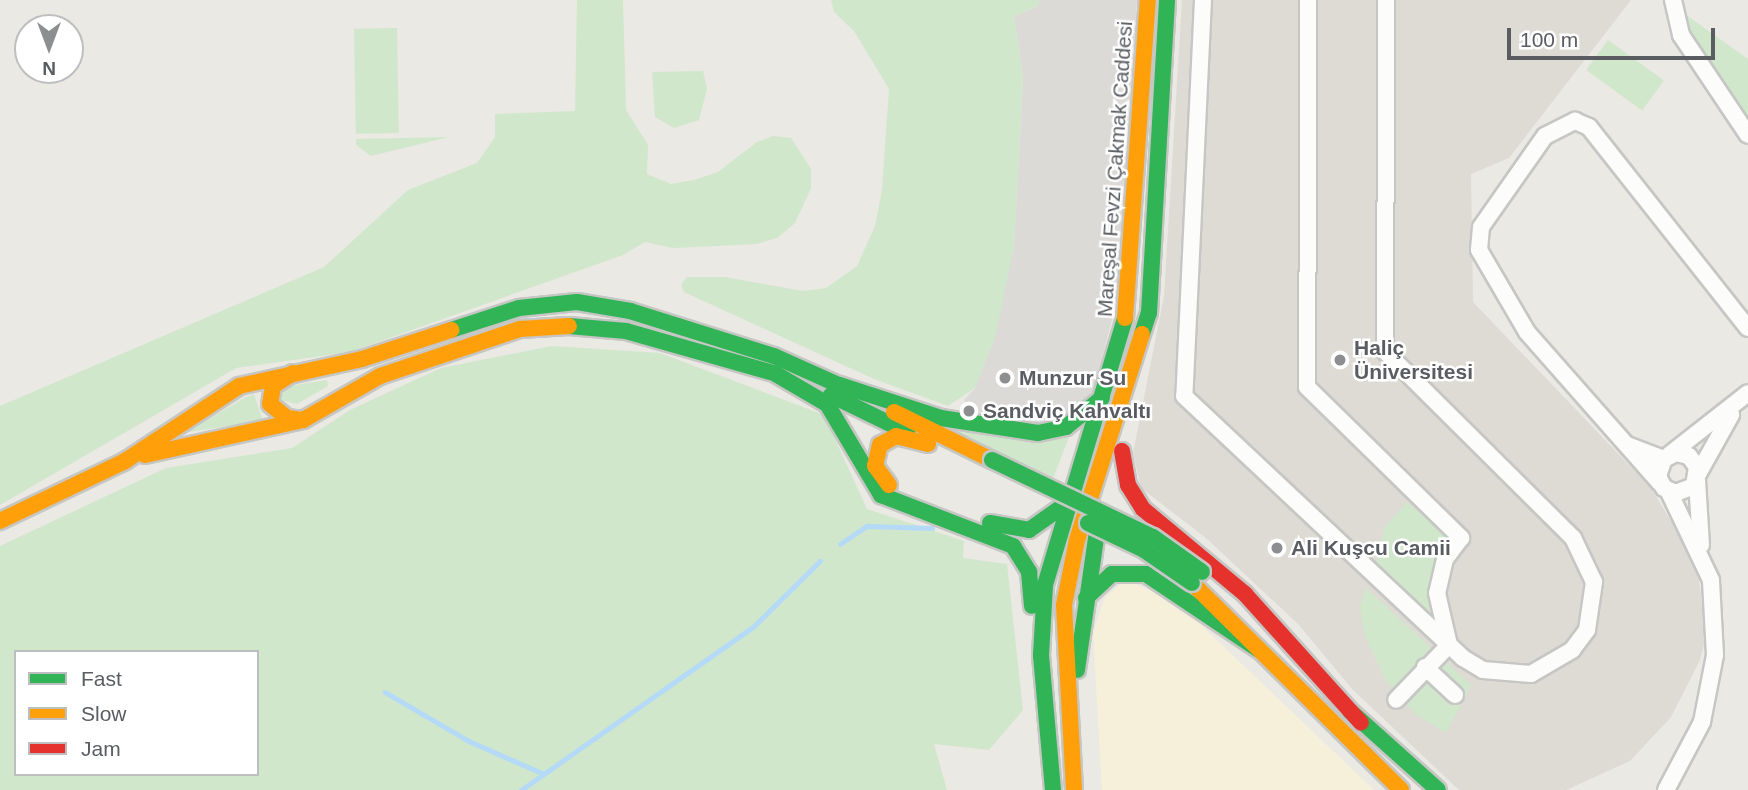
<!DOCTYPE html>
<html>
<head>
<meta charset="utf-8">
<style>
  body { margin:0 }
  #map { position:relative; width:1748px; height:790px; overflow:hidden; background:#eae9e3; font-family:Arial,sans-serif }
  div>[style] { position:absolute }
  .commercial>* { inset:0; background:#f6f0da }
  .industrial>* { inset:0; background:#dcdad6 }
  .education>* { inset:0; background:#dddbd3 }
  .green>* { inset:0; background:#d0e7cc; transform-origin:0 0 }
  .stream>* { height:4.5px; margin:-2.25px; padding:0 2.25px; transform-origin:2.25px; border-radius:2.25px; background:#b4daf7 }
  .roads { filter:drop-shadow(2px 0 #c6c6c4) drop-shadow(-2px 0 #c6c6c4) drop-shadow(0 2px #c6c6c4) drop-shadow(0 -2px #c6c6c4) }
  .street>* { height:16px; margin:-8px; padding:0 8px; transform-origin:8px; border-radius:8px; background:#fcfcfb }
  .fast>* { height:16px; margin:-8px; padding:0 8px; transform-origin:8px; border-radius:8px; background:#30b455 }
  .slow>* { height:16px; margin:-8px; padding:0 8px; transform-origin:8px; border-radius:8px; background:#ff9f0a }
  .jam>* { height:16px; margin:-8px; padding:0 8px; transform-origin:8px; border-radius:8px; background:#e5322d }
  .bridges { filter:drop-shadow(2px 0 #c6c7c5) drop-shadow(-2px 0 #c6c7c5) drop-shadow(0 2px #c6c7c5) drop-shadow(0 -2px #c6c7c5) }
  .fast-bridge>* { height:16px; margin:-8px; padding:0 8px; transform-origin:8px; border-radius:8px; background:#30b455 }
  .dots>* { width:19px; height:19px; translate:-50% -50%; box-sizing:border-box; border:4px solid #fff; border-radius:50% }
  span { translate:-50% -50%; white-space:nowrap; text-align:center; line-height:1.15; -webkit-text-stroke:5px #fff; paint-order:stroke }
  .street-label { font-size:21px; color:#595d62 }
  .poi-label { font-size:21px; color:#595d62; font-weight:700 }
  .left { translate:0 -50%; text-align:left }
  .legend { position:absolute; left:14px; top:650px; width:245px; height:126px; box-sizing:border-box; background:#fff; border:2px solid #bdbec0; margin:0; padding:9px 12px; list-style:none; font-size:21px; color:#595d62 }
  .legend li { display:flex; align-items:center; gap:14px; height:35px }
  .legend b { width:35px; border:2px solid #bdbec0 }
  .north { position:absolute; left:14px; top:14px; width:70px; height:70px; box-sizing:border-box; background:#fff; border:2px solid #bdbec0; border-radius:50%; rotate:180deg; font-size:19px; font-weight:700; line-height:28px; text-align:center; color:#595d62 }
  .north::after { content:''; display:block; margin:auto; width:24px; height:32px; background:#8c8e8f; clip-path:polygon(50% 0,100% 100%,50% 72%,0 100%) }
  .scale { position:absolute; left:1507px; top:28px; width:208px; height:32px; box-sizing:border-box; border:4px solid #595d62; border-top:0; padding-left:9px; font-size:21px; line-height:24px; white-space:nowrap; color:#595d62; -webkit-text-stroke:5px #fff; paint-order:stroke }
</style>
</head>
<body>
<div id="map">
  <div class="commercial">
    <i style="clip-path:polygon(1126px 580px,1177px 602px,1374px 790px,1102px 790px,1093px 632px,1105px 597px)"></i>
  </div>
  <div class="industrial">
    <i style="clip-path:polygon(1039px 0,1137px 0,1120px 290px,1093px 391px,1056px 425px,976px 417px,964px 400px,975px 388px,1014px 246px,1023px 78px,1014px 16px,1038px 6px)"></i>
  </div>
  <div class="education">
    <i style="clip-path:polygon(1182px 0,1631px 0,1509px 158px,1471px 174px,1473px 302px,1651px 488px,1697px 564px,1706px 636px,1700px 660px,1671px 717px,1630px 761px,1566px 790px,1459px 790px,1352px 689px,1299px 625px,1206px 538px,1141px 488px,1133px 453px,1164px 296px)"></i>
  </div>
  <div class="green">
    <i style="clip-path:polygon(577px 0,623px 0,626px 110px,648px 145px,647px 174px,671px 184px,694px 180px,718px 172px,757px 142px,773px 136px,791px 138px,811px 169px,811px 188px,795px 223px,777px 238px,756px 244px,673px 248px,645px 242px,623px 255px,350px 352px,236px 368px,0 505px,0 406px,324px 267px,408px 190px,477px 163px,495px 137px,495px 114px,575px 111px)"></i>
    <i style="clip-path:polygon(831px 0,1039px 0,1038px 6px,1014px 16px,1023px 78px,1014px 246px,995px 338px,975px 388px,948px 406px,874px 379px,684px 292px,681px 285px,687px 277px,725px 277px,803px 291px,826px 288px,857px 266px,875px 226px,882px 190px,889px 89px,854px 31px,834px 12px)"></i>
    <i style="clip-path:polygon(1682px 12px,1748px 59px,1748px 122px,1688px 32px)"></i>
    <i style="left:397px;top:28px;width:105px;height:43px;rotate:89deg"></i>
    <i style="left:1608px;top:40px;width:69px;height:37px;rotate:36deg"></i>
    <i style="clip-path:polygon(703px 71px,707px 89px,699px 120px,674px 128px,655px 117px,652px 72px)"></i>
    <i style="clip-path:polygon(449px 137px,371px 156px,356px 145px,356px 139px)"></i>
    <i style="clip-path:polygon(evenodd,552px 346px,660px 353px,824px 415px,867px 509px,964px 541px,963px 558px,1007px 564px,1023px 710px,989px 750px,934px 744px,947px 790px,0 790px,0 546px,166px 468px,292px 448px,350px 410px,441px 368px,552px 346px,16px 652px,257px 652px,257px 774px,16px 774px,16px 652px)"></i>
    <i style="clip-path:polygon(327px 380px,328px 386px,297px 404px,281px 400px,283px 391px,295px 385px)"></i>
    <i style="clip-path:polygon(254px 394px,263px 421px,188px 432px,244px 398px)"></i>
    <i style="clip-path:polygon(940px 424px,1069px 437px,1052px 481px)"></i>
    <i style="clip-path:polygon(1407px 502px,1446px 536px,1429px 579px,1430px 616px,1376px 565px,1384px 528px)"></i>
    <i style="clip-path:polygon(1366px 588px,1471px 685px,1446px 733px,1416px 715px,1385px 679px,1365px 636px,1360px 607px)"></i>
  </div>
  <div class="stream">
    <i style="left:840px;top:544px;width:32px;rotate:-34deg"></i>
    <i style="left:867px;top:526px;width:65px;rotate:1.8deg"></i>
    <i style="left:385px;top:692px;width:97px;rotate:30.3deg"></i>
    <i style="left:469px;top:741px;width:80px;rotate:23.7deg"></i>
    <i style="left:521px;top:790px;width:284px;rotate:-35.1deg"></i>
    <i style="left:753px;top:627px;width:94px;rotate:-44.6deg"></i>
  </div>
  <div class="roads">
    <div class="street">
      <i style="left:1203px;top:0;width:396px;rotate:92.7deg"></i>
      <i style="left:1184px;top:396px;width:383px;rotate:43.2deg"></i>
      <i style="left:1463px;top:658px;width:23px;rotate:31deg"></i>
      <i style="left:1483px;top:670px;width:48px;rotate:4.8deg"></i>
      <i style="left:1531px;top:674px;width:48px;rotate:-30.3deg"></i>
      <i style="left:1572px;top:650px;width:25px;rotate:-53deg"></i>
      <i style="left:1587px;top:630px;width:49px;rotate:-81.7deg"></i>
      <i style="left:1594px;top:582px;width:49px;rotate:-115.5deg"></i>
      <i style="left:1573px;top:538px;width:265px;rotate:-135.2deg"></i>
      <i style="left:1385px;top:351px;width:351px;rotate:-89.8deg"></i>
      <i style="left:1308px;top:0;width:387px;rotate:90.1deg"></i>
      <i style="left:1307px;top:387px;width:216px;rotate:44.4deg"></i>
      <i style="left:1461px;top:538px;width:26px;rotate:127deg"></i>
      <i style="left:1445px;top:559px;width:35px;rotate:103deg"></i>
      <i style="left:1437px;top:593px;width:53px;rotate:77deg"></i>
      <i style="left:1449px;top:645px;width:76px;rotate:133.9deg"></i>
      <i style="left:1673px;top:0;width:36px;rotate:77deg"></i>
      <i style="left:1681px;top:35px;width:120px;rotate:56.2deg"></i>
      <i style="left:1627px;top:445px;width:40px;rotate:21deg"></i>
      <i style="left:1664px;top:459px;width:13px;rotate:-27deg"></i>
      <i style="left:1676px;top:453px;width:13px;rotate:13deg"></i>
      <i style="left:1689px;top:456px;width:14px;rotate:54deg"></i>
      <i style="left:1697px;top:467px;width:19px;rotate:99deg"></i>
      <i style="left:1694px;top:486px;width:19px;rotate:159deg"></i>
      <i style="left:1676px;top:493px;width:13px;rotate:-157deg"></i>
      <i style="left:1664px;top:488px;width:13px;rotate:-117deg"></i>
      <i style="left:1658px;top:476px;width:18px;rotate:-71deg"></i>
      <i style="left:1669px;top:455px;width:100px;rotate:-38.1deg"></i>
      <i style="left:1698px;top:474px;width:68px;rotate:-60.8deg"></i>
      <i style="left:1697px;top:480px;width:65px;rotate:86.5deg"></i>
      <i style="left:1660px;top:483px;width:201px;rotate:-131.4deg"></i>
      <i style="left:1527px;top:332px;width:95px;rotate:-120.3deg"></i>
      <i style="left:1479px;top:250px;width:23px;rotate:-85deg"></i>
      <i style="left:1481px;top:227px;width:111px;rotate:-54.9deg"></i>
      <i style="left:1545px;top:136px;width:34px;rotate:-27deg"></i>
      <i style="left:1575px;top:121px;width:15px;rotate:23deg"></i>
      <i style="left:1589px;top:127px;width:256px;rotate:51.7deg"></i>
      <i style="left:1425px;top:667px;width:41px;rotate:43deg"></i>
      <i style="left:1666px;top:790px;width:77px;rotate:-62.1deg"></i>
      <i style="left:1702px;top:722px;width:68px;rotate:-79deg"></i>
      <i style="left:1715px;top:655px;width:75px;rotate:-93.1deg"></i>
      <i style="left:1711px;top:580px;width:98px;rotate:-115.5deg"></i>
    </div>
    <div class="fast">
      <i style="left:569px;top:326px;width:57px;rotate:5deg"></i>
      <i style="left:626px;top:331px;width:150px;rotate:15.9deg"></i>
      <i style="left:451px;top:330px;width:71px;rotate:-17.9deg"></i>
      <i style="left:519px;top:308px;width:58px;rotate:-5.9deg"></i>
      <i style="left:577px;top:302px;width:54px;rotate:9.6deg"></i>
      <i style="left:630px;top:311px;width:151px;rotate:17.4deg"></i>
      <i style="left:774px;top:356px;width:88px;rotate:24.2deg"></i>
      <i style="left:1142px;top:334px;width:22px;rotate:-72deg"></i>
      <i style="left:1149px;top:313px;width:314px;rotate:-86.7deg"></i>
      <i style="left:774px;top:373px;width:61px;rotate:30.3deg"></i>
      <i style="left:827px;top:404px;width:106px;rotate:59.3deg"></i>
      <i style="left:881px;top:495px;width:142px;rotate:21.1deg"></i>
      <i style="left:1013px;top:546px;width:31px;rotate:58deg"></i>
      <i style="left:1029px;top:572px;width:34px;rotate:85deg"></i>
      <i style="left:840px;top:385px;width:106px;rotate:18.1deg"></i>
      <i style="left:941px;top:418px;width:98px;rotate:8.8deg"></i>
      <i style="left:1038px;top:433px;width:29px;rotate:-12deg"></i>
      <i style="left:1066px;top:427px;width:46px;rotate:-38.9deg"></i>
      <i style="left:831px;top:395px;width:85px;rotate:26deg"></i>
      <i style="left:990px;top:523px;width:40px;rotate:10deg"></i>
      <i style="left:1029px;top:530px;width:45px;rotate:-35.1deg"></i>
      <i style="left:1086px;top:598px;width:35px;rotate:-43deg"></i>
      <i style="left:1112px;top:574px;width:34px"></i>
      <i style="left:1146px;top:574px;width:136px;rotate:33.9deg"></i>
      <i style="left:1077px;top:670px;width:147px;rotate:-81.8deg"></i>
      <i style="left:1350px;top:711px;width:118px;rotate:41.9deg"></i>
      <i style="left:1053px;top:790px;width:136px;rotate:-95.1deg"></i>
      <i style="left:1041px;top:655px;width:70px;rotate:-86.7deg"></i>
      <i style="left:1045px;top:585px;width:279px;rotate:-73.3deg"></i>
    </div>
    <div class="slow">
      <i style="left:1125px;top:318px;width:319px;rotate:-85.9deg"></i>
      <i style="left:293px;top:373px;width:24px;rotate:147deg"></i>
      <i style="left:273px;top:386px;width:18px;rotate:99deg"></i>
      <i style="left:270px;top:404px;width:22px;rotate:39deg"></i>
      <i style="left:287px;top:418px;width:16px;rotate:7deg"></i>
      <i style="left:894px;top:412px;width:109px;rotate:26.1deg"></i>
      <i style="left:145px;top:455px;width:162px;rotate:-12.5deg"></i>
      <i style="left:303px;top:420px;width:89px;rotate:-29.7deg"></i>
      <i style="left:380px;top:376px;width:148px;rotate:-18.6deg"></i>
      <i style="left:520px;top:329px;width:49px;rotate:-3.5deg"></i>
      <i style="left:889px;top:485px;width:24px;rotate:-126deg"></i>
      <i style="left:875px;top:466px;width:22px;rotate:-77deg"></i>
      <i style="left:880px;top:445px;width:18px;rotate:-29deg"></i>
      <i style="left:896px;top:436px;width:33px;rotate:14deg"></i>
      <i style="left:0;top:521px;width:139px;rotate:-25.6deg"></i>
      <i style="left:125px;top:461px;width:136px;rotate:-33.3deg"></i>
      <i style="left:239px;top:386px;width:126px;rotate:-12.4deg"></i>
      <i style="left:362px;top:359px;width:94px;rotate:-18deg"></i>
      <i style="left:1192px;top:583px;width:294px;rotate:44.7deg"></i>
      <i style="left:1074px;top:790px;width:185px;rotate:-93.1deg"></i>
      <i style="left:1064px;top:605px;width:66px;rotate:-78.7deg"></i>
      <i style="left:1077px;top:540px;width:216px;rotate:-72.5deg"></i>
    </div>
    <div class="jam">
      <i style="left:1122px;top:451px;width:35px;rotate:80deg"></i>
      <i style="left:1128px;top:485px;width:28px;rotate:58deg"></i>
      <i style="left:1143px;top:509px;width:133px;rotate:39.8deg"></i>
      <i style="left:1245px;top:594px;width:173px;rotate:48deg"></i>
    </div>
  </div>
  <div class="bridges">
    <div class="fast-bridge">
      <i style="left:992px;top:460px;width:178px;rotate:25.6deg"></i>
      <i style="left:1153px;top:537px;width:60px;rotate:35.5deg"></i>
      <i style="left:1088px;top:523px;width:62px;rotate:25.7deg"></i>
      <i style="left:1144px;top:550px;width:58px;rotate:34.5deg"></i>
    </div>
  </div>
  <div class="dots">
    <i style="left:1340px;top:360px;background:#8c8e8f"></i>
    <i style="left:1005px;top:378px;background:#8c8e8f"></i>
    <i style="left:969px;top:411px;background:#8c8e8f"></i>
    <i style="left:1277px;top:548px;background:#8c8e8f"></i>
  </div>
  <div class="street-label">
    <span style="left:1115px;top:169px;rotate:-86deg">Mareşal Fevzi Çakmak Caddesi</span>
  </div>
  <div class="poi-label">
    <span class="left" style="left:1354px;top:360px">Haliç<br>Üniversitesi</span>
    <span class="left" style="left:1019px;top:378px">Munzur Su</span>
    <span class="left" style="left:983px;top:411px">Sandviç Kahvaltı</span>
    <span class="left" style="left:1291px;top:548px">Ali Kuşcu Camii</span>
  </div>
  <ul class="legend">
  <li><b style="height:9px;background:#30b455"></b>Fast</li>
  <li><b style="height:9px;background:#ff9f0a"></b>Slow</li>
  <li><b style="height:9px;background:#e5322d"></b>Jam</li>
  </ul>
  <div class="north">N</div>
  <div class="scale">100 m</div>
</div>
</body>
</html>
